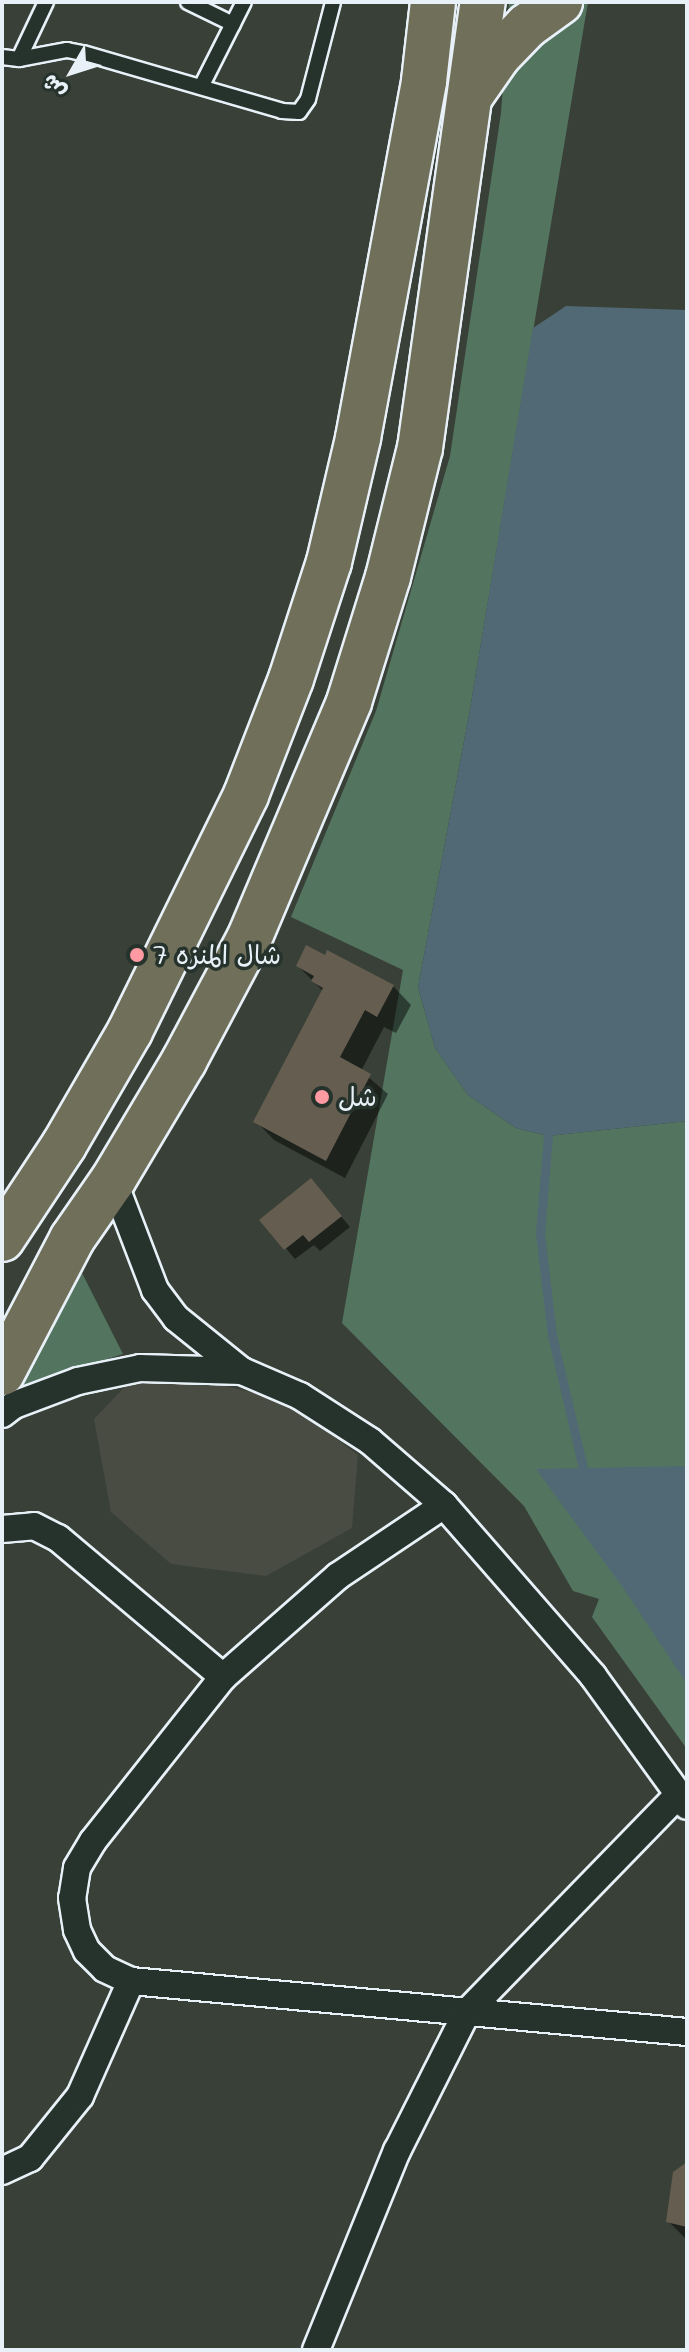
<!DOCTYPE html>
<html>
<head>
<meta charset="utf-8">
<style>
  body { margin:0 }
  #map { position:relative; width:689px; height:2352px; overflow:hidden; background:#394037; font-family:Mali,"Playpen Sans Arabic",sans-serif }
  div>[style] { position:absolute }
  .built>* { inset:0; background:#494c42 }
  .green>* { inset:0; background:#537560 }
  .water>* { inset:0; background:#506974 }
  .shadow>* { inset:0; background:#0007 }
  .stream>* { height:9px; margin:-4.5px; padding:0 4.5px; transform-origin:4.5px; border-radius:4.5px; background:#506974 }
  .building>* { inset:0; background:#655d4f }
  .roads { filter:drop-shadow(2px 0 #e8f1f8) drop-shadow(-2px 0 #e8f1f8) drop-shadow(0 2px #e8f1f8) drop-shadow(0 -2px #e8f1f8) }
  .lane>* { height:14px; margin:-7px; padding:0 7px; transform-origin:7px; border-radius:7px; background:#26332d }
  .street>* { height:26px; margin:-13px; padding:0 13px; transform-origin:13px; border-radius:13px; background:#26332d }
  .highway>* { height:44px; margin:-22px; padding:0 22px; transform-origin:22px; border-radius:22px; background:#706f59 }
  .dots>* { width:22px; height:22px; translate:-50% -50%; box-sizing:border-box; border:4px solid #26332d; border-radius:50% }
  span { translate:-50% -50%; white-space:nowrap; text-align:center; line-height:1.15; -webkit-text-stroke:7px #26332d; paint-order:stroke }
  .poi-label { font-size:26px; color:#e8f1f8 }
  .left { translate:0 -50%; text-align:left }
  .frame { position:absolute; inset:0; border:4px solid #e8f1f8; pointer-events:none }
  .north { position:absolute; left:32px; top:32px; width:80px; height:80px; -webkit-text-stroke:6px #26332d; paint-order:stroke; rotate:231deg; font-size:22px; font-weight:700; line-height:32px; text-align:center; color:#e8f1f8 }
  .north::after { content:''; display:block; margin:auto; width:28px; height:36px; background:#e8f1f8; clip-path:polygon(50% 0,100% 100%,50% 72%,0 100%) }
</style>
</head>
<body>
<div id="map">
  <div class="built">
    <i style="clip-path:polygon(131px 1380px,208px 1382px,285px 1400px,358px 1455px,352px 1528px,266px 1576px,171px 1564px,111px 1512px,94px 1419px)"></i>
  </div>
  <div class="green">
    <i style="clip-path:polygon(509px 2px,588px 2px,470px 709px,418px 987px,435px 1048px,468px 1095px,516px 1128px,548px 1136px,687px 1121px,687px 1749px,592px 1617px,599px 1599px,573px 1591px,524px 1506px,342px 1323px,403px 970px,291px 917px,376px 711px,450px 456px,501px 113px)"></i>
    <i style="clip-path:polygon(82px 1273px,123px 1354px,9px 1391px)"></i>
  </div>
  <div class="water">
    <i style="clip-path:polygon(566px 306px,687px 310px,687px 1121px,548px 1136px,516px 1128px,468px 1095px,435px 1048px,418px 987px,470px 709px,533px 328px)"></i>
    <i style="clip-path:polygon(687px 1466px,687px 1684px,624px 1589px,536px 1469px)"></i>
  </div>
  <div class="shadow">
    <i style="clip-path:polygon(298px 966px,393px 986px,411px 1005px,396px 1033px,384px 1027px,361px 1071px,388px 1094px,345px 1178px,274px 1140px,256px 1121px,324px 992px)"></i>
    <i style="clip-path:polygon(311px 1181px,350px 1227px,320px 1251px,314px 1245px,295px 1259px,262px 1220px)"></i>
    <i style="clip-path:polygon(687px 2165px,687px 2240px,668px 2221px)"></i>
  </div>
  <div class="stream">
    <i style="left:548px;top:1136px;width:97px;rotate:94.7deg"></i>
    <i style="left:540px;top:1233px;width:103px;rotate:83.3deg"></i>
    <i style="left:552px;top:1335px;width:137px;rotate:76.9deg"></i>
  </div>
  <div class="building">
    <i style="clip-path:polygon(306px 945px,325px 955px,327px 950px,394px 985px,377px 1017px,365px 1010px,340px 1057px,371px 1074px,326px 1161px,253px 1122px,323px 988px,311px 981px,314px 976px,296px 966px)"></i>
    <i style="clip-path:polygon(311px 1178px,342px 1216px,309px 1242px,303px 1235px,284px 1250px,259px 1220px)"></i>
    <i style="clip-path:polygon(687px 2162px,687px 2227px,666px 2222px,673px 2172px)"></i>
  </div>
  <div class="roads">
    <div class="lane">
      <i style="left:188px;top:2px;width:50px;rotate:26.1deg"></i>
      <i style="left:2px;top:57px;width:17px;rotate:7deg"></i>
      <i style="left:19px;top:59px;width:49px;rotate:-10.6deg"></i>
      <i style="left:67px;top:50px;width:16px;rotate:11deg"></i>
      <i style="left:83px;top:53px;width:207px;rotate:16.2deg"></i>
      <i style="left:282px;top:111px;width:17px;rotate:3deg"></i>
      <i style="left:299px;top:112px;width:16px;rotate:-55deg"></i>
      <i style="left:308px;top:99px;width:100px;rotate:-75.5deg"></i>
      <i style="left:19px;top:59px;width:63px;rotate:-64.7deg"></i>
      <i style="left:201px;top:87px;width:95px;rotate:-63.2deg"></i>
    </div>
    <div class="street">
      <i style="left:113px;top:1180px;width:118px;rotate:69.1deg"></i>
      <i style="left:155px;top:1290px;width:35px;rotate:53deg"></i>
      <i style="left:176px;top:1318px;width:85px;rotate:38.8deg"></i>
      <i style="left:242px;top:1371px;width:63px;rotate:23.3deg"></i>
      <i style="left:300px;top:1396px;width:83px;rotate:32.7deg"></i>
      <i style="left:370px;top:1441px;width:98px;rotate:40.9deg"></i>
      <i style="left:444px;top:1505px;width:227px;rotate:48.9deg"></i>
      <i style="left:593px;top:1676px;width:160px;rotate:54.1deg"></i>
      <i style="left:2px;top:1414px;width:15px;rotate:-37deg"></i>
      <i style="left:14px;top:1405px;width:68px;rotate:-20.6deg"></i>
      <i style="left:78px;top:1381px;width:63px;rotate:-11.8deg"></i>
      <i style="left:140px;top:1368px;width:102px;rotate:1.7deg"></i>
      <i style="left:444px;top:1505px;width:128px;rotate:146.2deg"></i>
      <i style="left:338px;top:1576px;width:153px;rotate:138.7deg"></i>
      <i style="left:223px;top:1677px;width:209px;rotate:128.4deg"></i>
      <i style="left:93px;top:1841px;width:31px;rotate:121deg"></i>
      <i style="left:77px;top:1868px;width:30px;rotate:99deg"></i>
      <i style="left:72px;top:1898px;width:32px;rotate:81deg"></i>
      <i style="left:77px;top:1930px;width:23px;rotate:65deg"></i>
      <i style="left:87px;top:1951px;width:25px;rotate:45deg"></i>
      <i style="left:105px;top:1969px;width:29px;rotate:25deg"></i>
      <i style="left:131px;top:1981px;width:558px;rotate:5.24deg"></i>
      <i style="left:2px;top:1529px;width:32px;rotate:-5deg"></i>
      <i style="left:34px;top:1526px;width:27px;rotate:27deg"></i>
      <i style="left:58px;top:1538px;width:216px;rotate:40.1deg"></i>
      <i style="left:2px;top:2171px;width:31px;rotate:-25deg"></i>
      <i style="left:30px;top:2158px;width:80px;rotate:-51.1deg"></i>
      <i style="left:80px;top:2096px;width:126px;rotate:-66.1deg"></i>
      <i style="left:316px;top:2350px;width:215px;rotate:-67.9deg"></i>
      <i style="left:397px;top:2151px;width:156px;rotate:-63.3deg"></i>
      <i style="left:467px;top:2012px;width:304px;rotate:-45.8deg"></i>
    </div>
    <div class="highway">
      <i style="left:471px;top:95px;width:47px;rotate:-55.3deg"></i>
      <i style="left:498px;top:56px;width:42px;rotate:-46deg"></i>
      <i style="left:527px;top:26px;width:41px;rotate:-36deg"></i>
      <i style="left:2px;top:1239px;width:113px;rotate:-56.6deg"></i>
      <i style="left:64px;top:1145px;width:132px;rotate:-59.9deg"></i>
      <i style="left:130px;top:1031px;width:263px;rotate:-63.8deg"></i>
      <i style="left:246px;top:795px;width:124px;rotate:-68.8deg"></i>
      <i style="left:291px;top:679px;width:123px;rotate:-72deg"></i>
      <i style="left:329px;top:562px;width:127px;rotate:-76.8deg"></i>
      <i style="left:358px;top:438px;width:363px;rotate:-79.5deg"></i>
      <i style="left:424px;top:81px;width:80px;rotate:-83.5deg"></i>
      <i style="left:2px;top:1373px;width:151px;rotate:-62.4deg"></i>
      <i style="left:72px;top:1239px;width:72px;rotate:-55.2deg"></i>
      <i style="left:113px;top:1180px;width:139px;rotate:-59.2deg"></i>
      <i style="left:184px;top:1061px;width:138px;rotate:-62deg"></i>
      <i style="left:249px;top:939px;width:257px;rotate:-67.1deg"></i>
      <i style="left:349px;top:702px;width:131px;rotate:-72.7deg"></i>
      <i style="left:388px;top:577px;width:133px;rotate:-76.1deg"></i>
      <i style="left:420px;top:448px;width:450px;rotate:-82deg"></i>
    </div>
  </div>
  <div class="dots">
    <i style="left:137px;top:955px;background:#ff9aa2"></i>
    <i style="left:322px;top:1097px;background:#ff9aa2"></i>
  </div>
  <div class="poi-label">
    <span class="left" style="left:153px;top:955px">شال المنزه 7</span>
    <span class="left" style="left:338px;top:1097px">شل</span>
  </div>
  <div class="frame"></div>
  <div class="north">ش</div>
</div>
</body>
</html>
